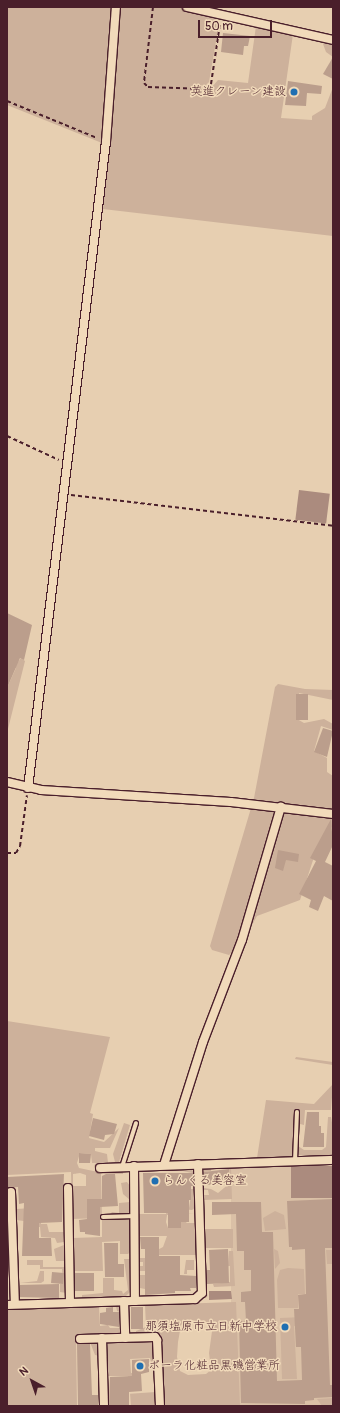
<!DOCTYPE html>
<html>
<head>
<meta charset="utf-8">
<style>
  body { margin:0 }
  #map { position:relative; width:340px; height:1413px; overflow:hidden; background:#e7cfb1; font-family:Pangolin,"Klee One",sans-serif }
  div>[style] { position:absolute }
  .built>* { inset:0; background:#dac0a6; transform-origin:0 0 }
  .green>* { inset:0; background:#cdb19b; transform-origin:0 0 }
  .water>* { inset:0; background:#ab8b7e; transform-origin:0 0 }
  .building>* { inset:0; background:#bb9e8c; transform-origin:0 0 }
  .path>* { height:2px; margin-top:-1px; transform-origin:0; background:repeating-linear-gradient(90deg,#4a1f2b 0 4px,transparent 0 7px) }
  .roads { filter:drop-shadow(1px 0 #4a1f2b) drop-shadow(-1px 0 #4a1f2b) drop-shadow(0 1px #4a1f2b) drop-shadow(0 -1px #4a1f2b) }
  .lane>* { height:4px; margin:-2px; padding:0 2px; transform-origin:2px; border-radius:2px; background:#f1daba }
  .street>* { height:8px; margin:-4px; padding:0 4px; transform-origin:4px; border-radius:4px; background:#f1daba }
  .dots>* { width:11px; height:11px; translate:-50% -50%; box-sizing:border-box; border:2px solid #f1daba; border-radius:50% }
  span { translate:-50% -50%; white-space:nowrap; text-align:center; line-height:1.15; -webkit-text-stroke:3px #f1daba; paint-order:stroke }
  .poi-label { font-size:12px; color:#4a1f2b }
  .right { translate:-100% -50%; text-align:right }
  .left { translate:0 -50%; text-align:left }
  .frame { position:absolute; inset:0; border:8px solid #4a1f2b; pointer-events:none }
  .north { position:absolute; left:12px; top:1361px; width:40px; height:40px; -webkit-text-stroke:3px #f1daba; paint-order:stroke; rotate:320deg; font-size:11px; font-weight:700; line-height:16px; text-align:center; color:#4a1f2b }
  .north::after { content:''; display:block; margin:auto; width:14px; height:18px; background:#4a1f2b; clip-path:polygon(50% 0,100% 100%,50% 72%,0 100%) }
  .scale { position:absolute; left:198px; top:20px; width:74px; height:18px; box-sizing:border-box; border:2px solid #4a1f2b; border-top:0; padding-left:5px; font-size:12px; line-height:14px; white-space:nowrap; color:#4a1f2b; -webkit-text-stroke:3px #f1daba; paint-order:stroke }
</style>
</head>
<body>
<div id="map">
  <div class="built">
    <i style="left:333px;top:1163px;width:243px;height:102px;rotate:90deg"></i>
  </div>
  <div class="green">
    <i style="clip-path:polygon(7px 7px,206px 7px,204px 15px,218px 20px,219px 24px,209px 82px,204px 87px,212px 87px,218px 80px,248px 83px,256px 26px,293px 34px,281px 118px,312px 120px,312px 116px,325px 108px,333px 87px,333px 236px,103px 209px,111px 117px,102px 143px,7px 105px)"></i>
    <i style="clip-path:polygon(326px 41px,333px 42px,333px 57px,326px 52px,323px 44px)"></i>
    <i style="clip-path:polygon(21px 658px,25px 661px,7px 733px,7px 688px,16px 668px,14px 667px)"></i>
    <i style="clip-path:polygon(278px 684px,305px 689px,333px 690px,333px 700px,299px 693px,297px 719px,304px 723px,324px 719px,333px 724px,333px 730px,321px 726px,314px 751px,327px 758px,327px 772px,333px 776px,333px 825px,315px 854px,300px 900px,257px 916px,244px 940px,229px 955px,212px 950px,210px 946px,254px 798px,275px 687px)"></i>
    <i style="clip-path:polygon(evenodd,7px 1021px,110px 1037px,90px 1113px,93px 1114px,89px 1138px,104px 1142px,119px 1128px,110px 1148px,95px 1148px,95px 1151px,107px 1154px,108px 1163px,92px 1163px,91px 1154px,80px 1153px,77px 1163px,79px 1168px,98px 1172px,123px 1172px,123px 1174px,101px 1174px,102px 1218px,72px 1219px,71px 1172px,7px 1175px,7px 1021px,80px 1173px,86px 1175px,86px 1186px,73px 1186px,73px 1174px,80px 1173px,7px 1021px,87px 1199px,99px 1199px,100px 1206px,87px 1206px,87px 1199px)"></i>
    <i style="clip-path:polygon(296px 1057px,333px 1062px,333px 1065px,295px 1059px)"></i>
    <i style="clip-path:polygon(333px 1084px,331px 1110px,305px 1110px,304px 1125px,300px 1124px,300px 1110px,295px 1109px,293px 1155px,290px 1158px,257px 1158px,266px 1100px,314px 1104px)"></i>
    <i style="clip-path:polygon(328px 1117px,331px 1117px,333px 1128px,332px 1157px,298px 1155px,298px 1146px,304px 1150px,322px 1150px,326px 1147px)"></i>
    <i style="clip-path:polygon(124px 1123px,130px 1125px,119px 1162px,115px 1162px,113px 1154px)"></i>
    <i style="clip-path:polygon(evenodd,231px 1166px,232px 1199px,204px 1200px,203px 1195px,209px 1195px,208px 1190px,203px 1190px,202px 1172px,206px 1167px,231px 1166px,211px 1168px,229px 1168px,230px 1183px,218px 1193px,211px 1189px,204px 1188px,204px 1172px,211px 1171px,211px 1168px)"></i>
    <i style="clip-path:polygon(169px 1168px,190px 1168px,195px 1173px,195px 1184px,191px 1184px,191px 1189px,195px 1189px,196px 1207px,192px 1210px,181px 1209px,189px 1208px,191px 1195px,169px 1195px,192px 1182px,192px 1173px)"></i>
    <i style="clip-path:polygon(127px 1182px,130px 1186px,130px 1200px,123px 1194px,121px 1183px)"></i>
    <i style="clip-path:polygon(130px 1202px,130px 1212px,126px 1214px,131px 1219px,131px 1251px,128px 1254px,120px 1254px,120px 1241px,102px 1242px,103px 1271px,73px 1271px,73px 1238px,102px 1237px,102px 1220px,105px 1220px,112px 1212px,119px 1213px,119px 1203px)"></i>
    <i style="clip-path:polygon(33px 1208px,24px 1221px,16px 1220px,16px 1209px)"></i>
    <i style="clip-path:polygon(167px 1209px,169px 1214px,196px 1213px,167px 1215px,166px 1222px,168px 1228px,181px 1228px,181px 1218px,187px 1223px,196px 1223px,196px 1255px,148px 1255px,163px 1247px,167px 1236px,138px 1236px,138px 1214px,166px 1214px)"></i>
    <i style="clip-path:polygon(275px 1211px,284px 1215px,286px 1229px,265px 1231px,263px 1218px)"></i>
    <i style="clip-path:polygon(41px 1220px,41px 1224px,47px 1224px,49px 1232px,64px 1232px,64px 1242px,57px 1243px,55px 1238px,41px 1237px,40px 1227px,26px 1227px)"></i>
    <i style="left:204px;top:1229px;width:29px;height:19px"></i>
    <i style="clip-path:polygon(64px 1245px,64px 1261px,56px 1261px,54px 1249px)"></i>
    <i style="clip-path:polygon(274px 1249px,278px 1251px,280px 1263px,275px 1269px)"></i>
    <i style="clip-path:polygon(326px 1250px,333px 1250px,333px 1264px,327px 1264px)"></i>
    <i style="clip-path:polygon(229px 1251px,233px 1251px,235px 1286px,214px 1287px,213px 1284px,230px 1282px,230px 1266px,216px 1267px,228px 1263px)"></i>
    <i style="clip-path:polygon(139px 1258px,145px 1258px,145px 1267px,149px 1270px,165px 1275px,145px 1276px,145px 1289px,140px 1288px,139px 1275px,147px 1275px,147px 1271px,139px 1271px,139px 1266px,143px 1266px,143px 1262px,139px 1262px)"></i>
    <i style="clip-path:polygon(124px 1259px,132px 1259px,132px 1290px,124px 1298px,82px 1299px,82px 1295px,103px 1293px,103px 1278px,114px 1278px,114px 1290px,122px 1291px,123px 1294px,128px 1290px)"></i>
    <i style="clip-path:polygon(27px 1260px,43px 1260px,43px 1267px,66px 1267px,67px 1293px,60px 1292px,60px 1284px,63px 1284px,62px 1269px,40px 1269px,40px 1265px,27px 1265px)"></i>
    <i style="clip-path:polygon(186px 1260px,194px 1260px,194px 1270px,187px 1270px,187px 1274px,184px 1274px)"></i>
    <i style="clip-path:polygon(288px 1268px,304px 1269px,305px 1294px,298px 1294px,298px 1308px,278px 1308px,277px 1280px,280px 1270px)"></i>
    <i style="clip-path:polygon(40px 1271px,44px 1271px,44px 1281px,41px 1283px,20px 1283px,37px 1281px)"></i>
    <i style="clip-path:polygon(evenodd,236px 1302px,240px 1406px,161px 1406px,156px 1324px,150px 1324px,150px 1334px,136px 1334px,136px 1331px,146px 1327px,145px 1305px,236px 1302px,187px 1319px,213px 1324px,209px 1353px,211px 1370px,206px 1374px,188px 1375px,180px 1371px,177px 1357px,178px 1342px,181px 1325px,187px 1319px)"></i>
    <i style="clip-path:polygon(84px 1303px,99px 1307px,100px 1326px,108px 1325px,110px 1328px,120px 1328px,120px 1312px,117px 1311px,116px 1306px,120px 1306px,122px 1332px,119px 1335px,76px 1337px,77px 1406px,7px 1406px,7px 1306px)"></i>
    <i style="clip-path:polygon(303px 1317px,303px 1325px,294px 1326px,297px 1379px,282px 1379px,280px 1318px)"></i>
    <i style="clip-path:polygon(152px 1339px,155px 1377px,150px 1358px,130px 1359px,131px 1373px,138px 1373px,129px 1382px,128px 1376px,104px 1376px,104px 1343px,107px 1340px)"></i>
    <i style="clip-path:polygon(90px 1342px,100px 1344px,100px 1356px,95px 1355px)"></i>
    <i style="left:156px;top:1392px;width:14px;height:26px;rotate:86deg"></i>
    <i style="clip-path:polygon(333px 1398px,333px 1406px,322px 1406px,317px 1399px)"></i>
  </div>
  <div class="water">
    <i style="left:299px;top:490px;width:31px;height:30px;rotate:7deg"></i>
    <i style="left:333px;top:1166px;width:32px;height:42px;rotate:90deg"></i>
    <i style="clip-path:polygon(209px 1291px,231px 1291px,232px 1299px,209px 1300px)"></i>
  </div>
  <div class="building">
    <i style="clip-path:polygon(223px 33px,250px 36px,248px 46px,244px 46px,243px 55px,221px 52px)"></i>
    <i style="clip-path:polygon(333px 57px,333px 79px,323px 74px)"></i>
    <i style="clip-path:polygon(288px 81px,322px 86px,321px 94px,307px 93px,306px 106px,285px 105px)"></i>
    <i style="clip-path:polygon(7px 613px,32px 625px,24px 660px,20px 658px,7px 688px)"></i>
    <i style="left:296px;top:694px;width:12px;height:26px"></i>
    <i style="clip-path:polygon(323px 728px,333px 731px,327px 757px,314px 752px)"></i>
    <i style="clip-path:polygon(331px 819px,333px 845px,325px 862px,333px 866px,333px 901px,324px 896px,318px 911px,309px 907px,311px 900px,299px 894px,316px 861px,310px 858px)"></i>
    <i style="clip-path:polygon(278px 850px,299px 854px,298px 862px,286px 860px,283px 871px,275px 868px)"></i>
    <i style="clip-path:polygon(307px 1112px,319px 1112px,319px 1126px,321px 1126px,321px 1133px,324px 1133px,324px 1147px,303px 1147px)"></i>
    <i style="clip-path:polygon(93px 1118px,117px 1124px,114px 1134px,105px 1135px,104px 1140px,89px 1136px)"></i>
    <i style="clip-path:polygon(79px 1153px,91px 1154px,90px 1163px,79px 1163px)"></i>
    <i style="clip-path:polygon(229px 1169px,229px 1181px,227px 1184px,204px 1185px,204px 1172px)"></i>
    <i style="clip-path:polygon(143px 1173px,193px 1173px,193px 1186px,191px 1186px,191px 1200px,189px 1200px,189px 1222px,181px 1222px,181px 1228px,168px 1228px,168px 1213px,144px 1213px)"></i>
    <i style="clip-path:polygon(64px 1174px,62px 1222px,39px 1223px,39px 1238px,51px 1238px,52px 1256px,22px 1256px,24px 1203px,19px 1204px,18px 1187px,7px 1188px,7px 1177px)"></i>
    <i style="clip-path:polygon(106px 1174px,115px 1174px,118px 1206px,100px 1207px,100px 1236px,85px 1234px,85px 1232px,80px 1232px,79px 1220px,87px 1219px,87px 1199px,102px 1199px,102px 1176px)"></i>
    <i style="clip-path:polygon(333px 1199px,333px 1248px,325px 1248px,330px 1385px,332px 1385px,333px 1397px,314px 1398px,314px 1400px,305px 1401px,305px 1404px,241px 1403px,239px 1321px,246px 1321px,245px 1302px,241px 1302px,241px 1292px,251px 1291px,251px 1270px,244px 1270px,244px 1251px,237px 1251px,236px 1214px,212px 1215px,212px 1202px,261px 1202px,262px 1232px,273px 1232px,277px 1381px,302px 1380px,301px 1347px,296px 1347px,294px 1309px,299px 1309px,298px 1295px,306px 1294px,305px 1249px,292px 1250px,292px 1247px,289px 1247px,287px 1201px)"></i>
    <i style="clip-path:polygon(140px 1237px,159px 1237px,159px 1256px,180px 1256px,180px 1275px,196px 1276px,196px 1288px,190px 1288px,191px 1291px,175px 1291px,175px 1293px,145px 1295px,145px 1249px,141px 1249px)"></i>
    <i style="clip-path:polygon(104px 1243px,118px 1243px,118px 1264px,124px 1264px,124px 1277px,105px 1277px)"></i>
    <i style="clip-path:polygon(228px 1249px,229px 1283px,207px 1284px,207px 1270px,210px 1270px,209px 1250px)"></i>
    <i style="left:52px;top:1272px;width:12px;height:11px;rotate:5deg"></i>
    <i style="left:75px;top:1273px;width:19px;height:18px"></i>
    <i style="clip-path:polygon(59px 1284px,59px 1298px,20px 1297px,20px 1285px)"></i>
    <i style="clip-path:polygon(113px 1307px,113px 1312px,119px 1312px,119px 1327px,100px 1324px,100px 1313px,106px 1312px,106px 1308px)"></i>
    <i style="left:131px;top:1307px;width:12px;height:22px"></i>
    <i style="clip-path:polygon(77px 1344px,90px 1344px,92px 1395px,98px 1395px,98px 1406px,78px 1406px)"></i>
    <i style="clip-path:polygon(149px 1359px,149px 1372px,141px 1374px,142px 1391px,129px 1392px,129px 1406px,109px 1406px,110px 1377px,132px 1376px,132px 1360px)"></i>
  </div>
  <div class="path">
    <i style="left:153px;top:7px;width:77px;rotate:96.8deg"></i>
    <i style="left:144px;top:83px;width:6px;rotate:45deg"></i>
    <i style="left:148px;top:87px;width:58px;rotate:2deg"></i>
    <i style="left:206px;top:89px;width:7px;rotate:-45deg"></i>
    <i style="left:211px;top:84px;width:61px;rotate:-81.5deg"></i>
    <i style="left:7px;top:101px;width:97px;rotate:22.3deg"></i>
    <i style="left:7px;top:436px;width:57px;rotate:24.8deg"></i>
    <i style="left:71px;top:495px;width:264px;rotate:6.7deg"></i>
    <i style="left:7px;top:853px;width:9px"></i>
    <i style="left:16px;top:853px;width:8px;rotate:-60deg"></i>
    <i style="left:20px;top:846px;width:51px;rotate:-82.2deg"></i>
  </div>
  <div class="roads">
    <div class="lane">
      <i style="left:295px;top:1161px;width:49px;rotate:-87.7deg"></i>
      <i style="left:122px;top:1167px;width:46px;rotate:-72.3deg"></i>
      <i style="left:103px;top:1217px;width:32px;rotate:-2deg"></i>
    </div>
    <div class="street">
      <i style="left:187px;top:7px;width:150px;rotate:12.7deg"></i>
      <i style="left:7px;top:782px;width:35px;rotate:13deg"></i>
      <i style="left:41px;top:790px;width:190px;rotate:3.6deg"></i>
      <i style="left:231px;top:802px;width:103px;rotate:6.7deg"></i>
      <i style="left:28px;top:788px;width:651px;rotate:-83.12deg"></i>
      <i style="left:106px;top:142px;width:135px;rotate:-85.8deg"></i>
      <i style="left:164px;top:1165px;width:129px;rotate:-72.4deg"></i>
      <i style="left:203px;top:1042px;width:109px;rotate:-69.1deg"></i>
      <i style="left:242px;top:940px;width:139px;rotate:-73.7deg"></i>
      <i style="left:134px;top:1166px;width:135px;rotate:89.6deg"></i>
      <i style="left:100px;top:1168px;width:233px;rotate:-2deg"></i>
      <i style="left:68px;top:1188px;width:115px;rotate:89deg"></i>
      <i style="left:11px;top:1192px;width:112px;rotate:88deg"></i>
      <i style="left:124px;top:1301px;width:37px;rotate:88deg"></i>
      <i style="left:7px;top:1305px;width:188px;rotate:-1.8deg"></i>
      <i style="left:195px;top:1299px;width:9px;rotate:-41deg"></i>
      <i style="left:202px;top:1293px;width:129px;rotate:-91.8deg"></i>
      <i style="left:102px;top:1338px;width:68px;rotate:88.3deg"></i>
      <i style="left:80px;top:1339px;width:75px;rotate:-1.5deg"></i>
      <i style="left:155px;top:1337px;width:4px;rotate:56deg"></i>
      <i style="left:157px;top:1340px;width:66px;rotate:87.4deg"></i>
    </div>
  </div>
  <div class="dots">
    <i style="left:294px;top:92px;background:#1f6fb2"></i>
    <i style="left:155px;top:1181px;background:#1f6fb2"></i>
    <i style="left:285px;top:1327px;background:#1f6fb2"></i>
    <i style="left:140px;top:1366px;background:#1f6fb2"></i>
  </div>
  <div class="poi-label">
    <span class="right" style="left:286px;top:92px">英進クレーン建設</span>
    <span class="left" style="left:163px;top:1181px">らんくる美容室</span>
    <span class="right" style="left:277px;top:1327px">那須塩原市立日新中学校</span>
    <span class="left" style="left:148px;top:1366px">ポーラ化粧品黒磯営業所</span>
  </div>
  <div class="frame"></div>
  <div class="north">N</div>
  <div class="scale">50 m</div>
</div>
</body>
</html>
